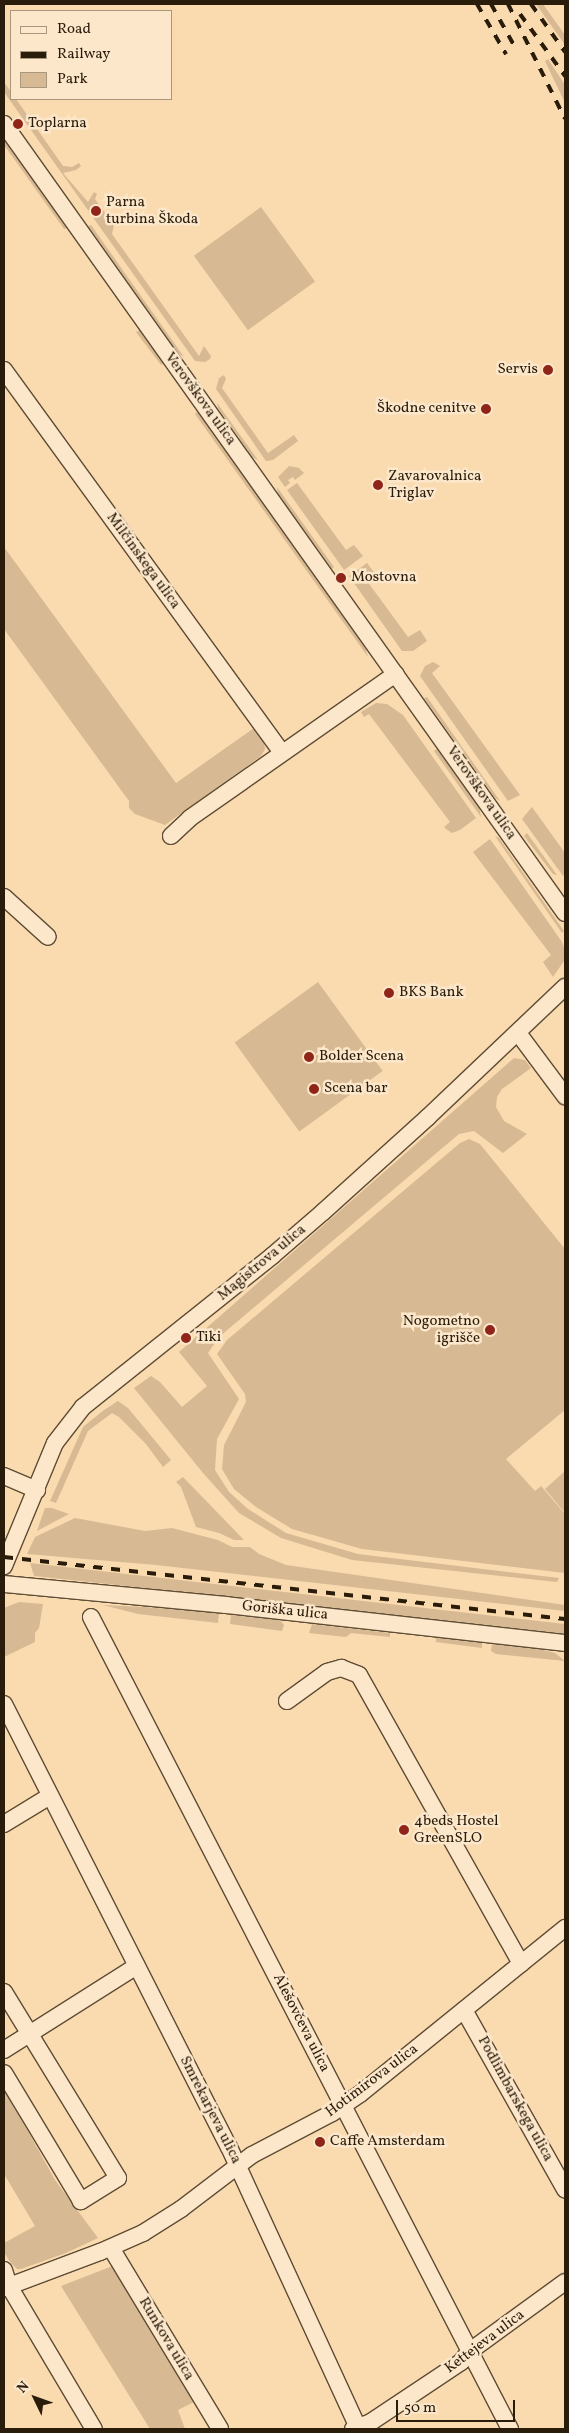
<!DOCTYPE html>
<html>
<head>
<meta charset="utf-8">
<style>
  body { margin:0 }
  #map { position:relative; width:569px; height:2433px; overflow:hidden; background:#fadaaf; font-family:Vollkorn,serif }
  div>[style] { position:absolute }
  .green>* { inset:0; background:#d7ba93; transform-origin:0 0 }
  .roads { filter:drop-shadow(1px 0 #5e4c34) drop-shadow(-1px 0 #5e4c34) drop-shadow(0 1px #5e4c34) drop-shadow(0 -1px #5e4c34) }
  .minor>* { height:16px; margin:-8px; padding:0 8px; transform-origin:8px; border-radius:8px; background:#fce7cb }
  .rail>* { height:4px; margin-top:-2px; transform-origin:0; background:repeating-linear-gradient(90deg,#2a1c0b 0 9px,transparent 0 18px) }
  .dots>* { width:14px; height:14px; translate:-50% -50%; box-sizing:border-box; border:2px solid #fce7cb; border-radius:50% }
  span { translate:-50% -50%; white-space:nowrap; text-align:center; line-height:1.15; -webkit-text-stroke:5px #fce7cb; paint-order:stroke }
  .poi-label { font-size:15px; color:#2a1c0b }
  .left { translate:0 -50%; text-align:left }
  .right { translate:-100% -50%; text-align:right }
  .street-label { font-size:15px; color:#2a1c0b }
  .frame { position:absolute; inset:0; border:5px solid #2a1c0b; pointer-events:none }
  .legend { position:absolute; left:10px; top:10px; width:162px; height:90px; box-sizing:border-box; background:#fce7cb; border:1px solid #a8967e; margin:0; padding:6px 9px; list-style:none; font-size:15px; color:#2a1c0b }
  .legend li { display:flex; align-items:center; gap:10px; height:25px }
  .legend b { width:25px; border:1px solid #a8967e }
  .north { position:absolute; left:10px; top:2373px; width:50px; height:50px; -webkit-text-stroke:4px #fce7cb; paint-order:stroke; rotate:312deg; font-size:14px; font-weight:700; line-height:20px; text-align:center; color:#2a1c0b }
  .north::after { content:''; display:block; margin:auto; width:18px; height:22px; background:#2a1c0b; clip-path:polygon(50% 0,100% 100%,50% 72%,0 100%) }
  .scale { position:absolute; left:396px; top:2400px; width:119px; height:22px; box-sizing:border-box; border:2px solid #2a1c0b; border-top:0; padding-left:6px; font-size:15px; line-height:18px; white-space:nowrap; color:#2a1c0b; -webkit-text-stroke:4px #fce7cb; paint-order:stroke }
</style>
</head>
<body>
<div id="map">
  <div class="green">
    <i style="clip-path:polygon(536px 4px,543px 4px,565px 35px,565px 45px)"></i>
    <i style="clip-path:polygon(548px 59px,565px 85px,565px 103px,545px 61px)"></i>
    <i style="clip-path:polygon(4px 82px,11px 92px,11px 99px,16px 99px,63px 166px,72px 167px,79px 163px,81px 166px,76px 170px,63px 173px,88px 202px,94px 192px,97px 194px,95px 199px,114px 225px,112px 234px,199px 356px,204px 346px,211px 356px,210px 359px,205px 362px,195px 361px,4px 92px)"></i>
    <i style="clip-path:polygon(4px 141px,7px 143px,69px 228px,64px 229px,4px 145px)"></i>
    <i style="left:261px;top:207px;width:92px;height:83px;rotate:54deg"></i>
    <i style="clip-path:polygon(91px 225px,184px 357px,178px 353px,88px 226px)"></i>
    <i style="clip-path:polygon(140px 330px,164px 363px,161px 365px,136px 332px)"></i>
    <i style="clip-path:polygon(224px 375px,226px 379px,222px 388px,268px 453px,294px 435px,298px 441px,273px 460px,266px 461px,216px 389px,219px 378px)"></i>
    <i style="clip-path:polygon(217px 403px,258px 460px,252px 457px,218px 408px)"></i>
    <i style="clip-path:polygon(198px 411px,364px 643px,368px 657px,195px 414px)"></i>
    <i style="clip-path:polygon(289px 466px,299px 468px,304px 473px,295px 480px,293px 477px,288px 480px,290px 483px,285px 487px,278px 477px)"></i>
    <i style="clip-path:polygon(297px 483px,346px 550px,354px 545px,363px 556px,344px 570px,287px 490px)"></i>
    <i style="clip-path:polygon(277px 487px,334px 567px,332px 569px,278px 494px)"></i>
    <i style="clip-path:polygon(4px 547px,176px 783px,254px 728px,264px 740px,265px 749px,261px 756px,165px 825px,135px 814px,129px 808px,129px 801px,4px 629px)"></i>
    <i style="clip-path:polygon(367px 563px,376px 575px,367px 581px,408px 637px,420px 630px,427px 641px,413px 651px,402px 651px,349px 576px)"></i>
    <i style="clip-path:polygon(433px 662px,440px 666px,432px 673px,520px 795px,508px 801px,420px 676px,425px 666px)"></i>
    <i style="clip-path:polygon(427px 697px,500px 801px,495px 798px,424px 698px)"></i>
    <i style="clip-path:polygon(376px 703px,387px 704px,403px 715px,476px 818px,460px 830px,452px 833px,446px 829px,444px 827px,450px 822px,369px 714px,364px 717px,361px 712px)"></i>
    <i style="clip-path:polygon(438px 748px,479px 805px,481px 817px,434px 751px)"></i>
    <i style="clip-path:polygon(532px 807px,565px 853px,565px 874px,563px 876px,522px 819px)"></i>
    <i style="clip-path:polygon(527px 833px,557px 875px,553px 874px,524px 836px)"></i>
    <i style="clip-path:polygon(495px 836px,499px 838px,564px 931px,562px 933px)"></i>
    <i style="clip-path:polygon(490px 839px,562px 942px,565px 950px,564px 961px,553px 977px,543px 962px,551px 955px,473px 852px)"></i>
    <i style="left:318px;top:982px;width:110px;height:103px;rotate:54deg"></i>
    <i style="clip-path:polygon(514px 1058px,525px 1060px,531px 1068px,502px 1089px,497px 1097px,496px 1107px,504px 1121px,527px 1134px,503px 1153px,474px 1131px,459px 1134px,219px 1337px,208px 1353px,239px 1399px,217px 1439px,215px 1470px,229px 1492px,248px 1509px,286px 1533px,358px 1554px,559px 1578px,557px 1582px,352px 1560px,281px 1538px,239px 1513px,203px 1473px,134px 1388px,151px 1376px,160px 1382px,182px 1407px,207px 1386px,179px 1352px)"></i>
    <i style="clip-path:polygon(469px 1139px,480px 1144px,565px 1249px,565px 1410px,506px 1459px,535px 1491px,541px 1486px,565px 1514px,565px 1573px,362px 1549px,292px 1529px,256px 1507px,234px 1489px,222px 1469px,224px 1445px,246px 1402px,245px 1394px,217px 1354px,227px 1340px,460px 1143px)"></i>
    <i style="clip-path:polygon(118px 1401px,128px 1408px,171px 1460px,163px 1467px,146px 1444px,119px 1417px,112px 1413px,88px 1431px,56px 1503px,50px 1501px,83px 1427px,104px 1410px)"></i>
    <i style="clip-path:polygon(565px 1471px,565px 1513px,545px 1489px)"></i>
    <i style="clip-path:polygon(183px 1477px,244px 1540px,234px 1540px,219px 1533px,196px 1527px,181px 1487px,176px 1482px)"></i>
    <i style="clip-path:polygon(45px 1508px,52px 1508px,69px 1514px,37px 1531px)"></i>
    <i style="clip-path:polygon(75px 1518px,145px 1531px,172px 1528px,218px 1540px,232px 1547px,250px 1547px,259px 1554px,286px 1565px,565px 1605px,565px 1611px,156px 1565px,27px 1554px,35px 1537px)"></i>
    <i style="clip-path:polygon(30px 1563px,565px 1624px,565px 1634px,34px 1576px)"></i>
    <i style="clip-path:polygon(19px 1602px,43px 1604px,39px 1628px,35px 1633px,35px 1642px,4px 1657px,4px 1608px)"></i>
    <i style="clip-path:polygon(103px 1605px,144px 1607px,219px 1613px,218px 1623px,138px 1614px)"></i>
    <i style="clip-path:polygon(231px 1615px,280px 1620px,284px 1625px,282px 1631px,230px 1624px)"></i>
    <i style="clip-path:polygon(312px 1624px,390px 1633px,390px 1637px,351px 1633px,346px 1637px,309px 1633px)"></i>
    <i style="clip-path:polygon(436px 1637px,482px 1642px,482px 1648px,436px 1642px)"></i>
    <i style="clip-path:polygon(492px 1644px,539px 1649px,555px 1653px,565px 1661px,496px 1654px,491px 1651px)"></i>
    <i style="clip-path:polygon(4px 2088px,55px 2180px,98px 2238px,66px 2253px,21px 2269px,17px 2269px,10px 2262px,4px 2252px,4px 2243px,35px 2226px,4px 2174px)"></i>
    <i style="clip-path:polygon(115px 2265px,198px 2400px,178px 2410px,185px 2429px,150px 2429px,61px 2286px)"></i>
  </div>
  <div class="roads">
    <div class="minor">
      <i style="left:4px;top:124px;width:968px;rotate:54.59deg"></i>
      <i style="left:4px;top:370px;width:472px;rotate:54deg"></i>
      <i style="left:171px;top:836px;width:26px;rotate:-43deg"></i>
      <i style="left:190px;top:818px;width:251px;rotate:-35deg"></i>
      <i style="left:4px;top:897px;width:59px;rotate:42.3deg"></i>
      <i style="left:518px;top:1033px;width:79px;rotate:53.3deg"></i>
      <i style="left:4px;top:1476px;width:36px;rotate:23deg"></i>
      <i style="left:4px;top:1566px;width:133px;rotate:-67.5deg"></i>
      <i style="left:55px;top:1443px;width:46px;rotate:-52.1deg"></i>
      <i style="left:83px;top:1407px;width:242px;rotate:-38.6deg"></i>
      <i style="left:272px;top:1256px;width:67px;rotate:-40.8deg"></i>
      <i style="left:323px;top:1212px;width:142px;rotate:-42.1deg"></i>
      <i style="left:428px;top:1117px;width:189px;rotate:-43.5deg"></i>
      <i style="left:4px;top:1584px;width:223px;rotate:5.4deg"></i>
      <i style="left:226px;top:1605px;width:341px;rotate:6.4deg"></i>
      <i style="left:91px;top:1617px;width:914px;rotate:62.71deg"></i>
      <i style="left:287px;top:1701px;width:49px;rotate:-35.9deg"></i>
      <i style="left:327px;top:1672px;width:15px;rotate:-16deg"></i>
      <i style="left:341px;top:1668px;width:19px;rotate:21deg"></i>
      <i style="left:359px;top:1675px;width:331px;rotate:60.7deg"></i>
      <i style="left:4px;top:1704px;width:497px;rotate:63.1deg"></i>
      <i style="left:229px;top:2147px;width:311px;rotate:65.3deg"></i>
      <i style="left:4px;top:1824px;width:54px;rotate:-31.3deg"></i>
      <i style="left:4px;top:1992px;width:218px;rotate:58.5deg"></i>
      <i style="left:118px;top:2178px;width:44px;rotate:148.1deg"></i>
      <i style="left:81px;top:2201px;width:149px;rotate:-121deg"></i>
      <i style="left:464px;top:2010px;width:206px;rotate:60.6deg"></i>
      <i style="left:4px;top:2050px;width:157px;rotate:-32.3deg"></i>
      <i style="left:111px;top:2248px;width:211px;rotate:58.9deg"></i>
      <i style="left:4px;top:2270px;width:17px;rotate:73deg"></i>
      <i style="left:9px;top:2286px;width:166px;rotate:59.3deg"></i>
      <i style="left:4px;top:2288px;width:103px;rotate:-20.6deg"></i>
      <i style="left:100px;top:2252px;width:47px;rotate:-23.8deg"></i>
      <i style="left:143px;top:2233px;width:45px;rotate:-32.3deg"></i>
      <i style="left:181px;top:2209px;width:89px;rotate:-37.3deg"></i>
      <i style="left:252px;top:2155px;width:90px;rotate:-27.7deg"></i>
      <i style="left:332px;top:2113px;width:34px;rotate:-34deg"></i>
      <i style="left:360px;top:2094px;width:264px;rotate:-39deg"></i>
      <i style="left:353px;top:2429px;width:19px;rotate:-21deg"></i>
      <i style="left:371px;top:2422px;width:108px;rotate:-33.7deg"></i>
      <i style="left:461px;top:2362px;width:14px;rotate:-51deg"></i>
      <i style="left:470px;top:2351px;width:117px;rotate:-36deg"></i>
    </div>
  </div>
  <div class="rail">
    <i style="left:477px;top:4px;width:58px;rotate:59.9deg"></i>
    <i style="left:491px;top:4px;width:51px;rotate:60.9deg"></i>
    <i style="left:508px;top:4px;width:128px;rotate:63.6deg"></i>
    <i style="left:531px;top:4px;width:59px;rotate:54.7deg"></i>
    <i style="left:520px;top:14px;width:77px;rotate:54deg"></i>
    <i style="left:4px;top:1557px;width:564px;rotate:6.31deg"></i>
  </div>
  <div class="dots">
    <i style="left:18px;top:124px;background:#8f2418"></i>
    <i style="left:96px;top:211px;background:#8f2418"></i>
    <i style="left:548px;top:370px;background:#8f2418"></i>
    <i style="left:486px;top:409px;background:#8f2418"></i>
    <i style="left:378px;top:485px;background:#8f2418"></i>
    <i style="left:341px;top:578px;background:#8f2418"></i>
    <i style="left:389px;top:993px;background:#8f2418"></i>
    <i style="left:309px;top:1057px;background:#8f2418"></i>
    <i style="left:314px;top:1089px;background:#8f2418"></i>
    <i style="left:490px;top:1330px;background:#8f2418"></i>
    <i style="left:186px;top:1338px;background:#8f2418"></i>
    <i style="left:404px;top:1830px;background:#8f2418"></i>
    <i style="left:320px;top:2142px;background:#8f2418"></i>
  </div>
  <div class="poi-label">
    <span class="left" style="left:28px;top:124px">Toplarna</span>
    <span class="left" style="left:106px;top:211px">Parna<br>turbina Škoda</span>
    <span class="right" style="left:538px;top:370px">Servis</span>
    <span class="right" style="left:476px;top:409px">Škodne cenitve</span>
    <span class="left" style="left:388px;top:485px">Zavarovalnica<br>Triglav</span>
    <span class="left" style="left:351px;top:578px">Mostovna</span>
    <span class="left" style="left:399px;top:993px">BKS Bank</span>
    <span class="left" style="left:319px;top:1057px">Bolder Scena</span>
    <span class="left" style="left:324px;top:1089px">Scena bar</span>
    <span class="right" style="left:480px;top:1330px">Nogometno<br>igrišče</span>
    <span class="left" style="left:196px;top:1338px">Tiki</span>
    <span class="left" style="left:414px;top:1830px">4beds Hostel<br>GreenSLO</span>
    <span class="left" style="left:330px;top:2142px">Caffe Amsterdam</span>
  </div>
  <div class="street-label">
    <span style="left:200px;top:399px;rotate:54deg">Verovškova ulica</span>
    <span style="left:143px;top:561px;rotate:54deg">Milčinskega ulica</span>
    <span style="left:481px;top:793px;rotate:55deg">Verovškova ulica</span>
    <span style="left:262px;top:1263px;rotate:-40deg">Magistrova ulica</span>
    <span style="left:285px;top:1611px;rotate:6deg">Goriška ulica</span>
    <span style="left:301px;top:2023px;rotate:63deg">Alešovčeva ulica</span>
    <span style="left:372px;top:2081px;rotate:-37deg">Hotimirova ulica</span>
    <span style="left:515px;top:2099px;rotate:61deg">Podlimbarskega ulica</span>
    <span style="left:210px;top:2110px;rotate:63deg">Smrekarjeva ulica</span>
    <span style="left:166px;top:2339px;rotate:59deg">Runkova ulica</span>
    <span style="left:485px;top:2342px;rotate:-37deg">Kettejeva ulica</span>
  </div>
  <div class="frame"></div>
  <ul class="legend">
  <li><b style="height:6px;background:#fce7cb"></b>Road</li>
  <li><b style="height:6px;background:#2a1c0b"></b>Railway</li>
  <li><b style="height:14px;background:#d7ba93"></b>Park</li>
  </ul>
  <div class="north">N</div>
  <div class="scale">50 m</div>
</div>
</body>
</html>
